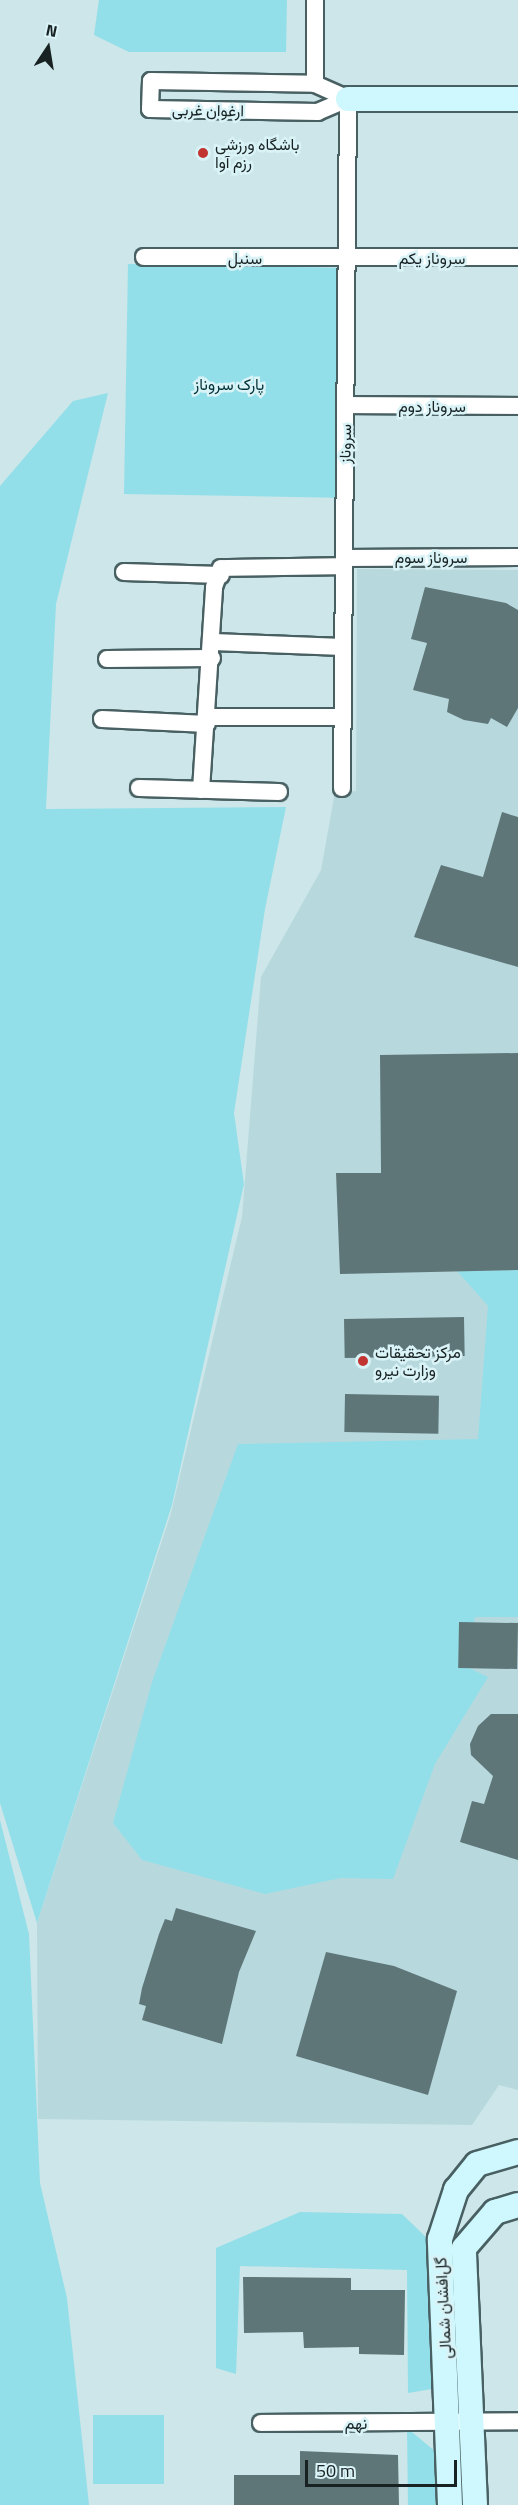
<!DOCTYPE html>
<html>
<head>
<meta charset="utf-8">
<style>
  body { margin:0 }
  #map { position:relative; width:518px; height:2505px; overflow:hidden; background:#cce6e9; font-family:"Titillium Web",Vazirmatn,sans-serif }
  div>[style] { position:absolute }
  .built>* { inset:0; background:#b7d9de }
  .green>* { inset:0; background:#93dfe9; transform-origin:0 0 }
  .building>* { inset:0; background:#5f7679; transform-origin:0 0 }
  .roads { filter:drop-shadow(2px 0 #496063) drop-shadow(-2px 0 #496063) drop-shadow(0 2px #496063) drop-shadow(0 -2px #496063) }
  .street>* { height:16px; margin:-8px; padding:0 8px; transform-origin:8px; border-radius:8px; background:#fff }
  .secondary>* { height:24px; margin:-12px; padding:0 12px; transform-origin:12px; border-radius:12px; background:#cef8fd }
  .dots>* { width:16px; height:16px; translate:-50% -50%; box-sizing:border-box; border:3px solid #d9f3f7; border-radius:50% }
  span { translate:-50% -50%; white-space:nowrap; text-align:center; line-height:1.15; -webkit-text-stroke:5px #d9f3f7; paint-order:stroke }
  .street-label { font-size:16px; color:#182223 }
  .poi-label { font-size:16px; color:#182223 }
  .left { translate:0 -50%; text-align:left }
  .park-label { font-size:16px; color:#003238 }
  .north { position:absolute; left:18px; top:18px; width:60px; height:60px; -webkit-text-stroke:4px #d9f3f7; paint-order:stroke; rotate:12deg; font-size:16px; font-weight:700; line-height:24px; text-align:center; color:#182223 }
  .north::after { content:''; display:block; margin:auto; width:21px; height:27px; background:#182223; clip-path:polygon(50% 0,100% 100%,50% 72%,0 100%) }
  .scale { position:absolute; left:305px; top:2460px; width:152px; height:27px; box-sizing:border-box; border:3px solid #182223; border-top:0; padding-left:8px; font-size:18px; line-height:21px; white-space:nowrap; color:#182223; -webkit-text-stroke:4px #d9f3f7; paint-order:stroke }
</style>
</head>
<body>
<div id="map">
  <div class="built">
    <i style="clip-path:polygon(357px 569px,518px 570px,518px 2090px,499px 2085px,472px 2125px,38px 2119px,37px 1923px,171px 1513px,242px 1217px,261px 977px,321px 870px,335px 792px,356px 791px)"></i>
  </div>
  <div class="green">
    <i style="clip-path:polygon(99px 0,287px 0,286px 52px,129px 52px,94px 35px)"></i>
    <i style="left:128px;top:264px;width:211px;height:230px;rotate:1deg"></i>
    <i style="clip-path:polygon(108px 393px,56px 604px,46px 809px,286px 807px,265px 909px,234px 1113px,244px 1184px,172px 1505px,37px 1923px,0 1803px,0 486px,73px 401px)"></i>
    <i style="clip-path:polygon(518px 1270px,518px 1617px,475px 1617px,465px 1666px,488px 1677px,435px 1764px,393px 1879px,341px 1878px,265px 1894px,142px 1860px,113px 1823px,152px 1682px,238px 1444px,478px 1439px,488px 1306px,457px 1271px)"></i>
    <i style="clip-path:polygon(0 1820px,29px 1934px,40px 2183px,67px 2298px,89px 2505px,0 2505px)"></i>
    <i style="clip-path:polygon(300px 2212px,402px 2214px,430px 2241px,438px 2388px,408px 2393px,407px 2270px,240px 2266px,236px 2374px,216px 2368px,216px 2248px)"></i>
    <i style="left:164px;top:2415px;width:69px;height:71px;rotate:90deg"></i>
    <i style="clip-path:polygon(407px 2428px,436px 2452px,436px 2505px,408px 2505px)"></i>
  </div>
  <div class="building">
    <i style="clip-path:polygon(425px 587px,506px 603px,518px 610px,518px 708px,507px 727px,491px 718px,488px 724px,464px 720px,447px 712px,449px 699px,413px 690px,427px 643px,411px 639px)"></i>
    <i style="clip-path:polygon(502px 812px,518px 817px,518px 967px,414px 937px,441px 865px,483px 877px)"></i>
    <i style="clip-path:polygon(518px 1053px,518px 1270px,340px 1274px,336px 1173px,381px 1173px,380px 1055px)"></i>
    <i style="left:464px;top:1317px;width:39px;height:120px;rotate:89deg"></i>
    <i style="left:345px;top:1394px;width:94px;height:38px;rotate:1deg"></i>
    <i style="left:459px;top:1622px;width:59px;height:46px;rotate:1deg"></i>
    <i style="clip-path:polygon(491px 1714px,518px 1714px,518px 1860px,460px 1842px,472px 1801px,484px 1804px,493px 1776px,471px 1755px,470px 1744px,478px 1726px)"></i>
    <i style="clip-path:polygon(176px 1908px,256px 1931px,239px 1972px,222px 2044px,142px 2020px,146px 2006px,139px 2004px,142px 1988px,159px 1934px,165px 1919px,172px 1921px)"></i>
    <i style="clip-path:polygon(326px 1952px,394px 1966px,457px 1991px,428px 2095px,296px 2056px)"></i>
    <i style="clip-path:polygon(243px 2277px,351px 2278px,351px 2290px,405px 2290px,404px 2355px,359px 2354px,359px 2347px,304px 2348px,303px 2332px,244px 2333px)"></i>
    <i style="clip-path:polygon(300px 2451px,398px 2455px,399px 2505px,234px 2505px,234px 2475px,300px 2475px)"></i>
  </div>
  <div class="roads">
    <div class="street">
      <i style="left:315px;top:0;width:84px;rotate:90deg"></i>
      <i style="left:151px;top:81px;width:164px;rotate:1deg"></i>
      <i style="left:315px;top:84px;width:36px;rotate:24deg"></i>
      <i style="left:348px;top:99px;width:33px;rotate:157deg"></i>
      <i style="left:318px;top:112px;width:168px;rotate:-179deg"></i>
      <i style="left:150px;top:109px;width:28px;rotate:-88deg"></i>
      <i style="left:144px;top:257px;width:374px"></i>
      <i style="left:346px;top:405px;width:172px;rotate:0.3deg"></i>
      <i style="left:344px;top:558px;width:174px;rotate:-0.3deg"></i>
      <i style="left:124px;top:572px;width:97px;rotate:1.8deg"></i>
      <i style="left:213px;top:642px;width:130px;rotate:2.2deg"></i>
      <i style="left:107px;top:659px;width:105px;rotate:-0.5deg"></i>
      <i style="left:208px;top:717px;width:134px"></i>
      <i style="left:102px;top:719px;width:105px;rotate:2.7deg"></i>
      <i style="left:139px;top:788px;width:140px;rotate:1.6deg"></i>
      <i style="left:342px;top:788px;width:689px;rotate:-89.5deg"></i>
      <i style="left:201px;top:790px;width:203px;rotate:-86.3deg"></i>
      <i style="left:214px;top:587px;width:20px;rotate:-70deg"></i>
      <i style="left:221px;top:568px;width:123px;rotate:-0.9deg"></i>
      <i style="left:261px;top:2423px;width:257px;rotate:-0.4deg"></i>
    </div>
    <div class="secondary">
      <i style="left:348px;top:99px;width:170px"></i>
      <i style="left:450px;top:2505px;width:266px;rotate:-92.2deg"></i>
      <i style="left:440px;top:2239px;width:52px;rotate:-71.9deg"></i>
      <i style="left:456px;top:2190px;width:33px;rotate:-51deg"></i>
      <i style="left:477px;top:2164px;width:43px;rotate:-16.3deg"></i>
      <i style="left:475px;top:2505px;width:257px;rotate:-92.5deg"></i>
      <i style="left:464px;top:2248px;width:48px;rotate:-49.3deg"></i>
      <i style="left:495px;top:2212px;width:24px;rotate:-17deg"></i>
    </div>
  </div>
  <div class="dots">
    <i style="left:203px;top:153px;background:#c23431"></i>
    <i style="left:363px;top:1361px;background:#c23431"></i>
  </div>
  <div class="street-label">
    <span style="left:208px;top:110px;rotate:1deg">ارغوان غربی</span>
    <span style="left:245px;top:258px">سنبل</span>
    <span style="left:432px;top:258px">سروناز یکم</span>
    <span style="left:432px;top:406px">سروناز دوم</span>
    <span style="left:345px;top:444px;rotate:-89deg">سروناز</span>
    <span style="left:431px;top:557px">سروناز سوم</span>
    <span style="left:443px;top:2308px;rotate:-93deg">گل‌افشان شمالی</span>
    <span style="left:356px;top:2423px">نهم</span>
  </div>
  <div class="poi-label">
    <span class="left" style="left:215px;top:153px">باشگاه ورزشی<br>رزم آوا</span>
    <span class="left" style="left:375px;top:1361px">مرکز تحقیقات<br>وزارت نیرو</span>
  </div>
  <div class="park-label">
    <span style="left:229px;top:384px">پارک سروناز</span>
  </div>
  <div class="north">N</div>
  <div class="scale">50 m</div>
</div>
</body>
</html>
